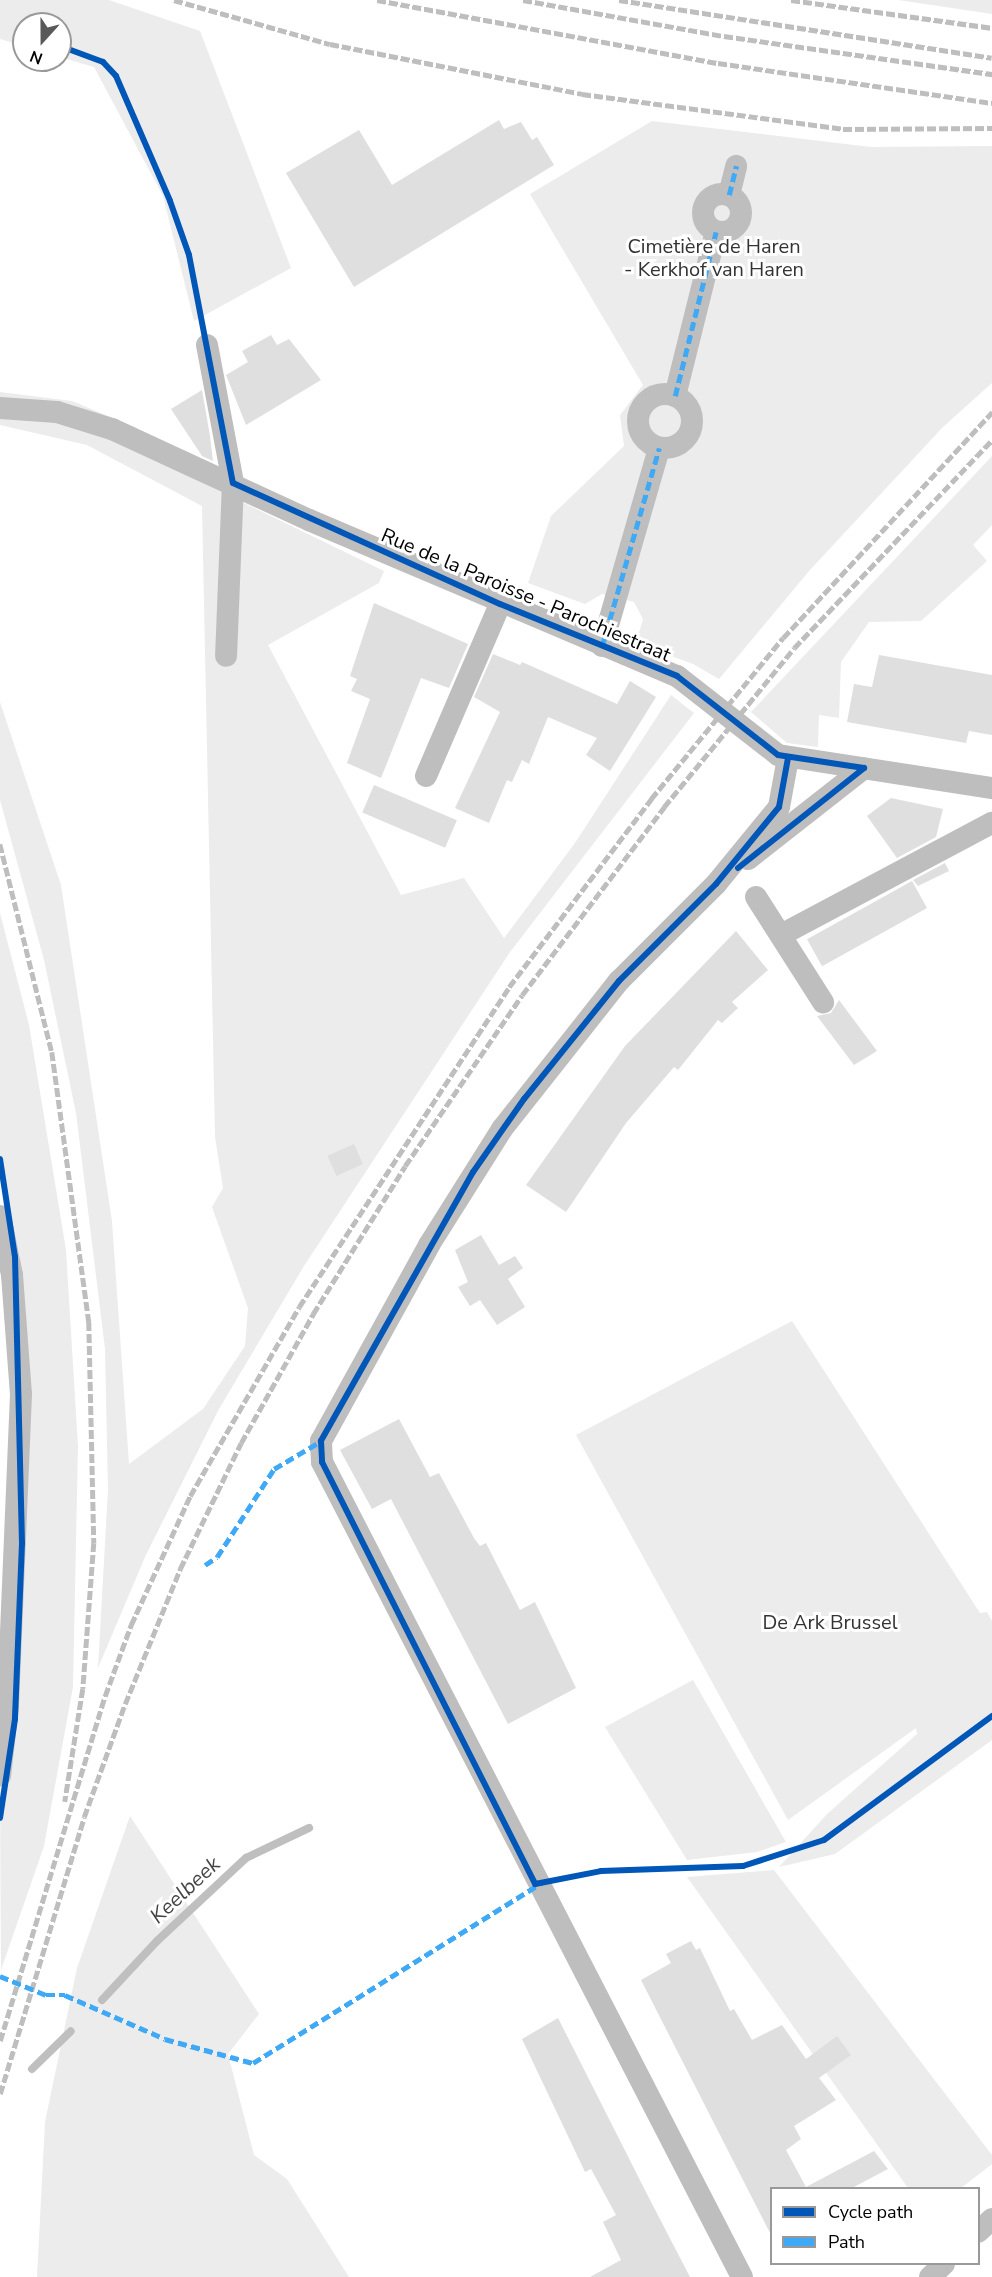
<!DOCTYPE html>
<html>
<head>
<meta charset="utf-8">
<style>
  body { margin:0 }
  #map { position:relative; width:992px; height:2277px; overflow:hidden; background:#fff; font-family:"Nunito Sans",sans-serif }
  div>[style] { position:absolute }
  .green>* { inset:0; background:#ececec }
  .stream>* { height:8px; margin:-4px; padding:0 4px; transform-origin:4px; border-radius:4px; background:#bfbfbf }
  .building>* { inset:0; background:#dfdfdf; transform-origin:0 0 }
  .street>* { height:22px; margin:-11px; padding:0 11px; transform-origin:11px; border-radius:11px; background:#bebebe }
  .street>.ring { margin:-11px; padding:0; box-sizing:content-box; background:none; border:22px solid #bebebe; border-radius:50% }
  .rail>* { height:4.5px; margin-top:-2.25px; transform-origin:0; background:repeating-linear-gradient(90deg,#bebebe 0 9px,transparent 0 12px) }
  .street-bridge>* { height:22px; margin:-11px; padding:0 11px; transform-origin:11px; border-radius:11px; background:#bebebe }
  .quiet>* { height:4.5px; margin-top:-2.25px; transform-origin:0; background:repeating-linear-gradient(90deg,#3fa9f5 0 9px,transparent 0 13.5px) }
  .cycleway>* { height:6px; margin:-3px; padding:0 3px; transform-origin:3px; border-radius:3px; background:#0057b8 }
  span { translate:-50% -50%; white-space:nowrap; text-align:center; line-height:1.15; -webkit-text-stroke:6px #fff; paint-order:stroke }
  .park-label { font-size:20px; color:#333 }
  .street-label { font-size:20px; color:#000 }
  .water-label { font-size:21px; color:#444; font-style:italic }
  .legend { position:absolute; left:770px; top:2187px; width:210px; height:78px; box-sizing:border-box; background:#fff; border:2px solid #999; margin:0; padding:8px 10px; list-style:none; font-size:18px; color:#000 }
  .legend li { display:flex; align-items:center; gap:12px; height:30px }
  .legend b { width:30px; border:2px solid #999 }
  .north { position:absolute; left:12px; top:12px; width:60px; height:60px; box-sizing:border-box; background:#fff; border:2px solid #999; border-radius:50%; rotate:201deg; font-size:16px; font-weight:700; line-height:24px; text-align:center; color:#000 }
  .north::after { content:''; display:block; margin:auto; width:21px; height:27px; background:#595959; clip-path:polygon(50% 0,100% 100%,50% 72%,0 100%) }
</style>
</head>
<body>
<div id="map">
  <div class="green">
    <i style="clip-path:polygon(0 0,109px 0,200px 31px,291px 268px,194px 321px,163px 196px,94px 67px,60px 57px,60px 24px,24px 24px,24px 46px,0 39px)"></i>
    <i style="clip-path:polygon(898px 0,992px 0,992px 14px)"></i>
    <i style="clip-path:polygon(652px 121px,871px 147px,992px 146px,992px 383px,943px 427px,809px 571px,719px 679px,693px 664px,636px 643px,643px 619px,634px 602px,602px 594px,585px 604px,528px 583px,551px 516px,624px 446px,620px 415px,643px 385px,530px 194px)"></i>
    <i style="clip-path:polygon(0 392px,72px 401px,137px 428px,129px 447px,384px 571px,379px 583px,268px 645px,401px 895px,464px 878px,504px 938px,575px 843px,671px 695px,694px 713px,510px 952px,304px 1266px,219px 1409px,145px 1557px,98px 1668px,108px 1490px,105px 1349px,76px 1113px,44px 960px,0 800px,0 702px,61px 885px,112px 1221px,129px 1464px,203px 1409px,245px 1346px,248px 1308px,212px 1207px,223px 1188px,215px 1137px,202px 506px,87px 445px,0 425px)"></i>
    <i style="clip-path:polygon(992px 456px,992px 525px,973px 545px,987px 561px,921px 621px,869px 622px,841px 662px,839px 718px,819px 715px,818px 747px,787px 743px,751px 712px)"></i>
    <i style="clip-path:polygon(0 913px,29px 1025px,66px 1250px,78px 1446px,73px 1687px,44px 1846px,1px 1970px,0 1799px,20px 1257px,0 1180px)"></i>
    <i style="clip-path:polygon(792px 1321px,980px 1613px,987px 1612px,992px 1621px,992px 1740px,835px 1854px,779px 1867px,827px 1814px,917px 1734px,916px 1728px,788px 1820px,576px 1435px)"></i>
    <i style="clip-path:polygon(693px 1680px,786px 1842px,757px 1852px,687px 1860px,605px 1727px)"></i>
    <i style="clip-path:polygon(130px 1816px,259px 2014px,228px 2054px,254px 2155px,287px 2179px,349px 2277px,37px 2277px,45px 2122px,77px 1968px)"></i>
    <i style="clip-path:polygon(774px 1870px,992px 2155px,992px 2164px,961px 2188px,908px 2188px,687px 1877px)"></i>
  </div>
  <div class="stream">
    <i style="left:102px;top:2000px;width:81px;rotate:-47deg"></i>
    <i style="left:157px;top:1941px;width:122px;rotate:-43deg"></i>
    <i style="left:246px;top:1858px;width:70px;rotate:-25.5deg"></i>
    <i style="left:32px;top:2069px;width:54px;rotate:-44.3deg"></i>
  </div>
  <div class="building">
    <i style="clip-path:polygon(499px 120px,504px 129px,521px 122px,532px 140px,537px 137px,554px 165px,354px 287px,286px 173px,359px 130px,392px 185px)"></i>
    <i style="clip-path:polygon(271px 335px,277px 345px,289px 339px,321px 380px,246px 425px,226px 375px,248px 362px,242px 351px)"></i>
    <i style="clip-path:polygon(202px 390px,210px 436px,213px 461px,202px 456px,171px 409px)"></i>
    <i style="clip-path:polygon(374px 603px,468px 644px,449px 688px,421px 678px,381px 778px,347px 763px,370px 699px,351px 691px,357px 679px,350px 676px)"></i>
    <i style="clip-path:polygon(493px 654px,520px 665px,522px 662px,617px 704px,630px 681px,656px 697px,610px 771px,586px 755px,597px 738px,548px 717px,529px 764px,522px 760px,512px 782px,507px 780px,489px 823px,455px 808px,500px 712px,474px 697px)"></i>
    <i style="clip-path:polygon(879px 655px,992px 675px,992px 735px,969px 731px,966px 743px,847px 722px,854px 684px,872px 687px)"></i>
    <i style="left:374px;top:785px;width:90px;height:30px;rotate:23deg"></i>
    <i style="clip-path:polygon(891px 798px,943px 809px,936px 837px,897px 858px,867px 816px)"></i>
    <i style="clip-path:polygon(945px 863px,949px 871px,918px 886px,913px 880px)"></i>
    <i style="left:912px;top:881px;width:31px;height:120px;rotate:61deg"></i>
    <i style="clip-path:polygon(736px 931px,768px 970px,732px 1002px,738px 1008px,722px 1023px,718px 1020px,678px 1070px,674px 1067px,626px 1123px,566px 1212px,526px 1185px,625px 1046px)"></i>
    <i style="clip-path:polygon(839px 1000px,877px 1051px,854px 1065px,817px 1016px,831px 1013px)"></i>
    <i style="left:354px;top:1144px;width:22px;height:29px;rotate:66deg"></i>
    <i style="clip-path:polygon(481px 1235px,499px 1265px,515px 1256px,523px 1268px,508px 1279px,525px 1307px,497px 1325px,480px 1300px,470px 1306px,458px 1287px,468px 1282px,455px 1250px)"></i>
    <i style="clip-path:polygon(399px 1419px,430px 1477px,439px 1473px,474px 1538px,480px 1546px,486px 1543px,520px 1610px,535px 1602px,576px 1688px,508px 1724px,391px 1499px,372px 1509px,340px 1450px)"></i>
    <i style="clip-path:polygon(691px 1941px,696px 1950px,700px 1948px,730px 2011px,734px 2009px,752px 2040px,782px 2025px,806px 2059px,837px 2036px,851px 2055px,819px 2078px,836px 2100px,794px 2126px,801px 2139px,786px 2150px,806px 2187px,874px 2151px,888px 2169px,852px 2188px,771px 2188px,771px 2235px,641px 1980px,671px 1963px,666px 1954px)"></i>
    <i style="clip-path:polygon(558px 2018px,649px 2198px,690px 2277px,590px 2277px,621px 2260px,603px 2222px,616px 2215px,591px 2169px,585px 2172px,522px 2039px)"></i>
  </div>
  <div class="street">
    <i class="ring" style="left:703px;top:194px;width:16px;height:16px"></i>
    <i style="left:729px;top:195px;width:30px;rotate:-76deg"></i>
    <i style="left:207px;top:345px;width:140px;rotate:79.3deg"></i>
    <i style="left:233px;top:483px;width:173px;rotate:92.3deg"></i>
    <i class="ring" style="left:638px;top:394px;width:32px;height:32px"></i>
    <i style="left:675px;top:396px;width:169px;rotate:-76deg"></i>
    <i style="left:0;top:408px;width:57px;rotate:4deg"></i>
    <i style="left:57px;top:412px;width:58px;rotate:17.2deg"></i>
    <i style="left:112px;top:429px;width:217px;rotate:24.8deg"></i>
    <i style="left:309px;top:520px;width:400px;rotate:23deg"></i>
    <i style="left:602px;top:646px;width:206px;rotate:-73.9deg"></i>
    <i style="left:778px;top:755px;width:217px;rotate:8.8deg"></i>
    <i style="left:426px;top:776px;width:187px;rotate:-66.7deg"></i>
    <i style="left:748px;top:859px;width:147px;rotate:-38.1deg"></i>
    <i style="left:756px;top:897px;width:125px;rotate:57.5deg"></i>
    <i style="left:781px;top:935px;width:239px;rotate:-28deg"></i>
    <i style="left:0;top:1216px;width:60px;rotate:78.5deg"></i>
    <i style="left:12px;top:1275px;width:119px;rotate:85.7deg"></i>
    <i style="left:21px;top:1394px;width:312px;rotate:92.4deg"></i>
    <i style="left:8px;top:1706px;width:70px;rotate:96.5deg"></i>
    <i style="left:978px;top:2232px;width:19px;rotate:-43deg"></i>
    <i style="left:742px;top:2277px;width:917px;rotate:-117.26deg"></i>
    <i style="left:322px;top:1462px;width:21px;rotate:-93deg"></i>
    <i style="left:321px;top:1441px;width:224px;rotate:-61.1deg"></i>
    <i style="left:429px;top:1245px;width:137px;rotate:-57.8deg"></i>
    <i style="left:502px;top:1129px;width:189px;rotate:-51.7deg"></i>
    <i style="left:619px;top:981px;width:137px;rotate:-45deg"></i>
    <i style="left:716px;top:884px;width:99px;rotate:-50.7deg"></i>
    <i style="left:779px;top:807px;width:50px;rotate:-79.6deg"></i>
    <i style="left:930px;top:2277px;width:19px;rotate:-43deg"></i>
  </div>
  <div class="rail">
    <i style="left:174px;top:0;width:162px;rotate:15.8deg"></i>
    <i style="left:330px;top:44px;width:257px;rotate:11.2deg"></i>
    <i style="left:582px;top:94px;width:263px;rotate:7.6deg"></i>
    <i style="left:843px;top:129px;width:149px;rotate:-0.4deg"></i>
    <i style="left:377px;top:0;width:347px;rotate:10.5deg"></i>
    <i style="left:718px;top:63px;width:277px;rotate:8.3deg"></i>
    <i style="left:523px;top:0;width:204px;rotate:10.2deg"></i>
    <i style="left:724px;top:36px;width:271px;rotate:8.1deg"></i>
    <i style="left:619px;top:0;width:377px;rotate:8.8deg"></i>
    <i style="left:791px;top:0;width:203px;rotate:7.9deg"></i>
    <i style="left:0;top:844px;width:214px;rotate:76deg"></i>
    <i style="left:52px;top:1052px;width:273px;rotate:82.2deg"></i>
    <i style="left:89px;top:1322px;width:221px;rotate:88.7deg"></i>
    <i style="left:94px;top:1543px;width:146px;rotate:94.3deg"></i>
    <i style="left:83px;top:1689px;width:114px;rotate:99.1deg"></i>
    <i style="left:0;top:2041px;width:361px;rotate:-73.1deg"></i>
    <i style="left:105px;top:1696px;width:76px;rotate:-69.9deg"></i>
    <i style="left:131px;top:1625px;width:142px;rotate:-65.4deg"></i>
    <i style="left:190px;top:1496px;width:218px;rotate:-60deg"></i>
    <i style="left:299px;top:1307px;width:383px;rotate:-56.7deg"></i>
    <i style="left:509px;top:987px;width:236px;rotate:-52.9deg"></i>
    <i style="left:651px;top:799px;width:208px;rotate:-50.7deg"></i>
    <i style="left:783px;top:638px;width:308px;rotate:-47.2deg"></i>
    <i style="left:0;top:2094px;width:289px;rotate:-73.1deg"></i>
    <i style="left:84px;top:1817px;width:120px;rotate:-70.1deg"></i>
    <i style="left:125px;top:1704px;width:146px;rotate:-67.8deg"></i>
    <i style="left:180px;top:1569px;width:140px;rotate:-64.2deg"></i>
    <i style="left:241px;top:1443px;width:148px;rotate:-60.8deg"></i>
    <i style="left:313px;top:1314px;width:174px;rotate:-58.1deg"></i>
    <i style="left:405px;top:1166px;width:207px;rotate:-55.6deg"></i>
    <i style="left:522px;top:995px;width:236px;rotate:-52.9deg"></i>
    <i style="left:664px;top:807px;width:205px;rotate:-50.7deg"></i>
    <i style="left:794px;top:648px;width:287px;rotate:-46.4deg"></i>
  </div>
  <div class="street-bridge">
    <i style="left:677px;top:676px;width:128px;rotate:38deg"></i>
  </div>
  <div class="quiet">
    <i style="left:729px;top:195px;width:30px;rotate:-76deg"></i>
    <i style="left:675px;top:396px;width:169px;rotate:-76deg"></i>
    <i style="left:602px;top:646px;width:206px;rotate:-73.9deg"></i>
    <i style="left:205px;top:1565px;width:14px;rotate:-34deg"></i>
    <i style="left:217px;top:1557px;width:105px;rotate:-57.1deg"></i>
    <i style="left:274px;top:1469px;width:55px;rotate:-30.8deg"></i>
    <i style="left:0;top:1976px;width:50px;rotate:22.4deg"></i>
    <i style="left:46px;top:1995px;width:19px"></i>
    <i style="left:65px;top:1995px;width:109px;rotate:23.7deg"></i>
    <i style="left:165px;top:2039px;width:91px;rotate:15.3deg"></i>
    <i style="left:253px;top:2063px;width:340px;rotate:-32deg"></i>
  </div>
  <div class="cycleway">
    <i style="left:60px;top:46px;width:46px;rotate:20.4deg"></i>
    <i style="left:103px;top:62px;width:19px;rotate:47deg"></i>
    <i style="left:116px;top:76px;width:136px;rotate:66.6deg"></i>
    <i style="left:170px;top:201px;width:57px;rotate:70.6deg"></i>
    <i style="left:189px;top:255px;width:232px;rotate:79.1deg"></i>
    <i style="left:233px;top:483px;width:293px;rotate:24.4deg"></i>
    <i style="left:500px;top:604px;width:191px;rotate:22.1deg"></i>
    <i style="left:677px;top:676px;width:128px;rotate:38deg"></i>
    <i style="left:778px;top:755px;width:87px;rotate:8.6deg"></i>
    <i style="left:788px;top:758px;width:50px;rotate:100.4deg"></i>
    <i style="left:779px;top:807px;width:99px;rotate:129.3deg"></i>
    <i style="left:716px;top:884px;width:137px;rotate:135deg"></i>
    <i style="left:619px;top:981px;width:151px;rotate:128.8deg"></i>
    <i style="left:524px;top:1099px;width:89px;rotate:124.9deg"></i>
    <i style="left:473px;top:1172px;width:309px;rotate:119.5deg"></i>
    <i style="left:321px;top:1441px;width:21px;rotate:87deg"></i>
    <i style="left:322px;top:1462px;width:473px;rotate:63.2deg"></i>
    <i style="left:535px;top:1884px;width:67px;rotate:-11.1deg"></i>
    <i style="left:601px;top:1871px;width:142px;rotate:-2deg"></i>
    <i style="left:743px;top:1866px;width:85px;rotate:-17.8deg"></i>
    <i style="left:824px;top:1840px;width:209px;rotate:-36.4deg"></i>
    <i style="left:738px;top:868px;width:161px;rotate:-38.4deg"></i>
    <i style="left:0;top:1159px;width:99px;rotate:81.3deg"></i>
    <i style="left:15px;top:1257px;width:286px;rotate:88.6deg"></i>
    <i style="left:22px;top:1543px;width:176px;rotate:92.3deg"></i>
    <i style="left:15px;top:1719px;width:100px;rotate:98.6deg"></i>
  </div>
  <div class="park-label">
    <span style="left:714px;top:258px">Cimetière de Haren<br>- Kerkhof van Haren</span>
    <span style="left:830px;top:1622px">De Ark Brussel</span>
  </div>
  <div class="street-label">
    <span style="left:526px;top:595px;rotate:23deg">Rue de la Paroisse - Parochiestraat</span>
  </div>
  <div class="water-label">
    <span style="left:185px;top:1890px;rotate:-43deg">Keelbeek</span>
  </div>
  <ul class="legend">
  <li><b style="height:8px;background:#0057b8"></b>Cycle path</li>
  <li><b style="height:8px;background:#3fa9f5"></b>Path</li>
  </ul>
  <div class="north">N</div>
</div>
</body>
</html>
